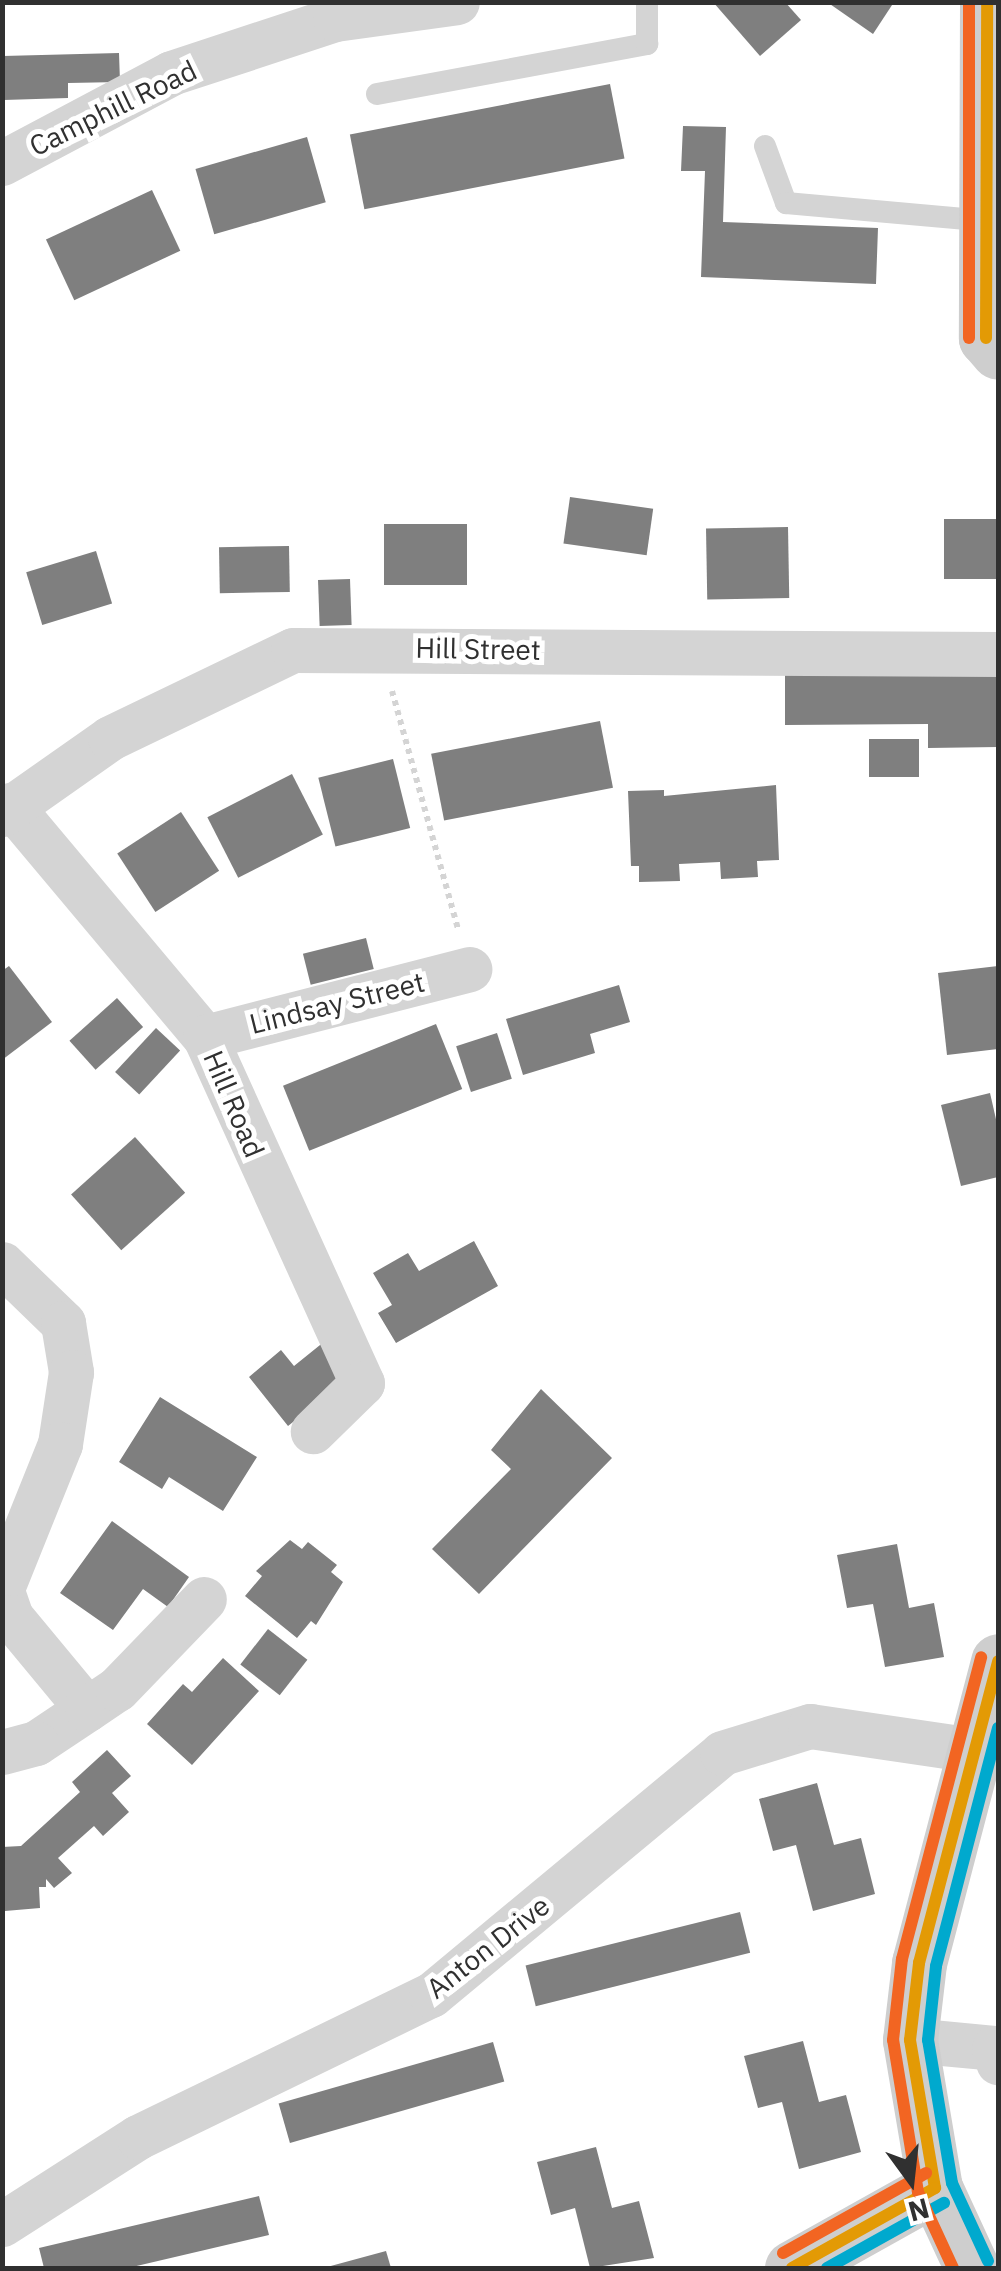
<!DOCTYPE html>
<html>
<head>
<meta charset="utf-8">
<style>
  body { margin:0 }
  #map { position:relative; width:1001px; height:2271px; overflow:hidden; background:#fff; font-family:"IBM Plex Sans",sans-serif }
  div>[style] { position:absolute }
  .building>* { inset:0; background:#7f7f7f; transform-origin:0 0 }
  .path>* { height:6px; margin-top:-3px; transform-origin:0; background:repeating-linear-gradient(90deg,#d4d4d4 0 5px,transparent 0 10px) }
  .lane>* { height:22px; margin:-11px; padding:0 11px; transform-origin:11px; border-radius:11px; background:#d4d4d4 }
  .street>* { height:45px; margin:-22.5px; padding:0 22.5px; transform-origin:22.5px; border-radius:22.5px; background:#d4d4d4 }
  .secondary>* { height:55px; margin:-27.5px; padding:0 27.5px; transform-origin:27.5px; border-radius:27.5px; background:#cecece }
  .bus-1>* { height:12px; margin:-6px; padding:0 6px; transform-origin:6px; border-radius:6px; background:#e39a05 }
  .bus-2>* { height:12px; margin:-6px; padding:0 6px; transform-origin:6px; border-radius:6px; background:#00a9ce }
  .bus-3>* { height:12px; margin:-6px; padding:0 6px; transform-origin:6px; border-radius:6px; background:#f26522 }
  span { translate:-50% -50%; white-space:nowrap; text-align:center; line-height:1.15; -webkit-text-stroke:10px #fff; paint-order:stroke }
  .street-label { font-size:28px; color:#303030 }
  .frame { position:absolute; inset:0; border:5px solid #303030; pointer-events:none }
  .north { position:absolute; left:861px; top:2131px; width:100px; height:100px; -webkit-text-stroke:8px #fff; paint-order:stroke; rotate:165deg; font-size:28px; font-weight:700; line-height:40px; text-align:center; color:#303030 }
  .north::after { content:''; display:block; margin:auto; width:35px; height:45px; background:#303030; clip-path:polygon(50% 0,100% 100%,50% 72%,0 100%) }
</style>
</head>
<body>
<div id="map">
  <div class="building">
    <i style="clip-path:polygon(713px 2px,785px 2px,801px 20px,760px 56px)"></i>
    <i style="clip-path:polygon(827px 2px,894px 2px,873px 34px)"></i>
    <i style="clip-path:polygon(119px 53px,120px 82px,68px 83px,68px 98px,4px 100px,3px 56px)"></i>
    <i style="left:610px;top:84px;width:76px;height:265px;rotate:79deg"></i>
    <i style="clip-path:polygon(683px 126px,726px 127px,723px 222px,878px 228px,876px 284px,701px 277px,705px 171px,681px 171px)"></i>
    <i style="left:307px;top:137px;width:68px;height:116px;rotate:74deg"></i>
    <i style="left:152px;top:190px;width:67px;height:117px;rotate:65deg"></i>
    <i style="left:570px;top:497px;width:84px;height:47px;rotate:8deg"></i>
    <i style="left:944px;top:519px;width:54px;height:60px"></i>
    <i style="left:467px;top:524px;width:61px;height:83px;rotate:90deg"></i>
    <i style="left:788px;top:527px;width:71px;height:82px;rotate:89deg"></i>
    <i style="left:289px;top:546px;width:46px;height:70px;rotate:89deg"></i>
    <i style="left:96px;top:551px;width:55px;height:73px;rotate:73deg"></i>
    <i style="left:350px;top:579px;width:46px;height:32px;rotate:88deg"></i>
    <i style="clip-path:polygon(998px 668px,998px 747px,928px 748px,928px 724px,785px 725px,785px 669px)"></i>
    <i style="left:600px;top:721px;width:68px;height:172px;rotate:79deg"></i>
    <i style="left:869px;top:739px;width:50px;height:38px"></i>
    <i style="left:393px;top:759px;width:71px;height:77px;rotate:76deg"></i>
    <i style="left:292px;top:774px;width:68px;height:95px;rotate:63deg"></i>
    <i style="clip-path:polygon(776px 785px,779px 860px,757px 861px,758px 877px,721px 879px,720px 862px,679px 864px,680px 881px,639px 882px,639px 866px,631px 866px,628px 791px,664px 790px,664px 796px)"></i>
    <i style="left:181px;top:812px;width:70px;height:76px;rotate:57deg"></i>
    <i style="left:366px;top:938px;width:32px;height:65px;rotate:76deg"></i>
    <i style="clip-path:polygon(9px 966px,52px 1022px,2px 1060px,2px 971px)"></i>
    <i style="clip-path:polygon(998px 966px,998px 1049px,947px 1055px,938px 973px)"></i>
    <i style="clip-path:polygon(619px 985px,630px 1022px,590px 1034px,595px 1053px,523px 1075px,506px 1019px)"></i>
    <i style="left:117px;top:998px;width:39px;height:64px;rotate:48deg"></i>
    <i style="left:436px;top:1024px;width:70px;height:165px;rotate:68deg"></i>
    <i style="left:156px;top:1028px;width:33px;height:60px;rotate:43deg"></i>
    <i style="left:497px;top:1033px;width:48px;height:43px;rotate:72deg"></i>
    <i style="clip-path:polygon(990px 1093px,998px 1128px,998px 1177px,961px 1186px,941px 1105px)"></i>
    <i style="left:135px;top:1137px;width:75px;height:86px;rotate:48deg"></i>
    <i style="clip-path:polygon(474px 1241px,498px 1286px,396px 1343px,378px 1313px,392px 1305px,373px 1273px,408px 1253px,419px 1271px)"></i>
    <i style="clip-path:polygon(325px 1341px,352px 1375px,288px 1426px,249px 1377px,281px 1350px,294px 1366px)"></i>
    <i style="clip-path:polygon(541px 1389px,612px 1458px,479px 1594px,432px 1549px,511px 1469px,491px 1450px)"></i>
    <i style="clip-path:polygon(160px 1397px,257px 1457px,223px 1511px,169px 1477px,162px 1489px,119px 1462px)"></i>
    <i style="clip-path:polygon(112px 1521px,189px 1577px,168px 1607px,143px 1589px,113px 1630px,60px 1593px)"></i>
    <i style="clip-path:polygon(290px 1540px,302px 1549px,308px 1542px,337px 1565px,331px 1572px,343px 1582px,316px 1625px,311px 1621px,297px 1638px,245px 1596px,262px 1576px,256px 1571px)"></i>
    <i style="clip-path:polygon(897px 1544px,909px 1608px,934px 1603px,944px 1657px,885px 1667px,873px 1604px,847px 1608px,837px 1555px)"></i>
    <i style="left:268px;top:1629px;width:50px;height:45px;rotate:38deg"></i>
    <i style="clip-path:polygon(223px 1658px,259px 1691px,192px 1765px,147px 1724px,183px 1684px,192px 1692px)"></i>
    <i style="clip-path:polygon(107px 1750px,131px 1776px,112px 1793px,129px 1812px,103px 1836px,94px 1826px,58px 1858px,72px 1873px,54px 1888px,46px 1879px,46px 1887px,39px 1887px,40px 1908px,5px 1911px,2px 1847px,21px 1846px,80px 1792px,72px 1782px)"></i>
    <i style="clip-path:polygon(817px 1783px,834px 1845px,861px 1838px,875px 1894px,813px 1911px,796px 1845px,773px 1851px,759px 1799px)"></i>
    <i style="left:740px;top:1912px;width:42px;height:221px;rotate:76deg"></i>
    <i style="clip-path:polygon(803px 2041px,819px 2102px,846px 2095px,861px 2152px,799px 2169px,782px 2102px,758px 2108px,744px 2056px)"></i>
    <i style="left:493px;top:2042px;width:41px;height:223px;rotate:74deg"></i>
    <i style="clip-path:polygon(596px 2147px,612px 2208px,639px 2201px,654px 2258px,590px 2268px,575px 2208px,551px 2215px,537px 2162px)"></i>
    <i style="clip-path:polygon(259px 2196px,269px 2235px,128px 2268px,44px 2268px,39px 2248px)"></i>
    <i style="clip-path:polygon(386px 2251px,391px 2268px,327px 2268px,327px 2267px)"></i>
  </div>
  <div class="path">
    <i style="left:392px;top:691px;width:247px;rotate:74.5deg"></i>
  </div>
  <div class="lane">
    <i style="left:377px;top:94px;width:275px;rotate:-10.5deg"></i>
    <i style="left:647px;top:44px;width:42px;rotate:-90deg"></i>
    <i style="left:765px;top:146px;width:61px;rotate:69.8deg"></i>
    <i style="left:786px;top:203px;width:201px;rotate:5.1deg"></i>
  </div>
  <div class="street">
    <i style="left:2px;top:163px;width:191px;rotate:-28deg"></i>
    <i style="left:171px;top:73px;width:173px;rotate:-18.2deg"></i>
    <i style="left:335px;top:19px;width:123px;rotate:-7.9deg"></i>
    <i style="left:10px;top:805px;width:303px;rotate:50deg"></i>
    <i style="left:205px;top:1037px;width:380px;rotate:65.6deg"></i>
    <i style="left:362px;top:1383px;width:69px;rotate:135.6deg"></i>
    <i style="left:2px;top:814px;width:132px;rotate:-35.1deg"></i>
    <i style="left:110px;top:738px;width:203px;rotate:-25.7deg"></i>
    <i style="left:293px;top:650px;width:705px;rotate:0.33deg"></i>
    <i style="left:205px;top:1037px;width:273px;rotate:-14.4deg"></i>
    <i style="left:2px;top:1264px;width:85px;rotate:44deg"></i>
    <i style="left:63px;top:1323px;width:50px;rotate:80.7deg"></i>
    <i style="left:71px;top:1372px;width:73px;rotate:98.7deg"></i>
    <i style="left:60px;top:1444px;width:155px;rotate:111.9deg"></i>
    <i style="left:2px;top:1591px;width:28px;rotate:71deg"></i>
    <i style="left:11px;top:1617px;width:119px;rotate:50.4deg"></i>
    <i style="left:87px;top:1709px;width:61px;rotate:146.3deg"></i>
    <i style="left:36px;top:1743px;width:35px;rotate:165deg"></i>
    <i style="left:87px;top:1709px;width:36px;rotate:-34deg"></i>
    <i style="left:117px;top:1689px;width:125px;rotate:-46deg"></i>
    <i style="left:910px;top:2040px;width:84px;rotate:5.4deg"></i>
    <i style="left:994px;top:2048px;width:15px;rotate:74deg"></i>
    <i style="left:2px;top:2224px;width:161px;rotate:-32.6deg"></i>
    <i style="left:138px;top:2137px;width:326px;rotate:-25.9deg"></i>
    <i style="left:431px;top:1995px;width:378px;rotate:-39.7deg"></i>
    <i style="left:722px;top:1753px;width:92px;rotate:-17.1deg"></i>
    <i style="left:810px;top:1726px;width:165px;rotate:8.4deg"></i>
  </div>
  <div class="secondary">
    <i style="left:987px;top:2px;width:336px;rotate:90.2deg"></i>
    <i style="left:986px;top:338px;width:18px;rotate:49deg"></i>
    <i style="left:792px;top:2268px;width:164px;rotate:-29.2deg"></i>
    <i style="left:972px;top:2268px;width:88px;rotate:-114.8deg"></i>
    <i style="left:935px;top:2188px;width:150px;rotate:-99.6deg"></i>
    <i style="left:910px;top:2040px;width:78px;rotate:-83.3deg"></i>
    <i style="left:919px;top:1963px;width:312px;rotate:-75.3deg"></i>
  </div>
  <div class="bus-1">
    <i style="left:986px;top:338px;width:336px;rotate:-89.8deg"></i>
    <i style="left:935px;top:2188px;width:150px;rotate:-99.6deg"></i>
    <i style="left:910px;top:2040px;width:78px;rotate:-83.3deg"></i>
    <i style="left:919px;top:1963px;width:312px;rotate:-75.3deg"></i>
    <i style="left:792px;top:2268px;width:164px;rotate:-29.2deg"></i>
  </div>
  <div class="bus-2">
    <i style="left:988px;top:2261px;width:86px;rotate:-114.8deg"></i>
    <i style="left:952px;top:2183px;width:145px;rotate:-99.5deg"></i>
    <i style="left:928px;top:2040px;width:74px;rotate:-83.8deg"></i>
    <i style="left:936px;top:1966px;width:246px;rotate:-75.4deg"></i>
    <i style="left:827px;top:2268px;width:134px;rotate:-29.1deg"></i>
  </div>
  <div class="bus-3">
    <i style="left:969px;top:338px;width:336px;rotate:-90deg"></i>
    <i style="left:783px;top:2253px;width:164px;rotate:-29.2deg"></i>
    <i style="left:953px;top:2268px;width:84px;rotate:-114.7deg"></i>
    <i style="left:918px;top:2192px;width:154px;rotate:-99.3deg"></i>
    <i style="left:893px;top:2040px;width:81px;rotate:-83.7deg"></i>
    <i style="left:902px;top:1959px;width:312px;rotate:-75.3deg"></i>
  </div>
  <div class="street-label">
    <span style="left:113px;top:108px;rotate:-26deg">Camphill Road</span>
    <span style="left:478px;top:649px;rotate:1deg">Hill Street</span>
    <span style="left:337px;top:1003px;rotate:-14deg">Lindsay Street</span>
    <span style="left:234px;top:1104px;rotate:67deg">Hill Road</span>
    <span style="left:488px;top:1947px;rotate:-38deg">Anton Drive</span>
  </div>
  <div class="frame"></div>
  <div class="north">N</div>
</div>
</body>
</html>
